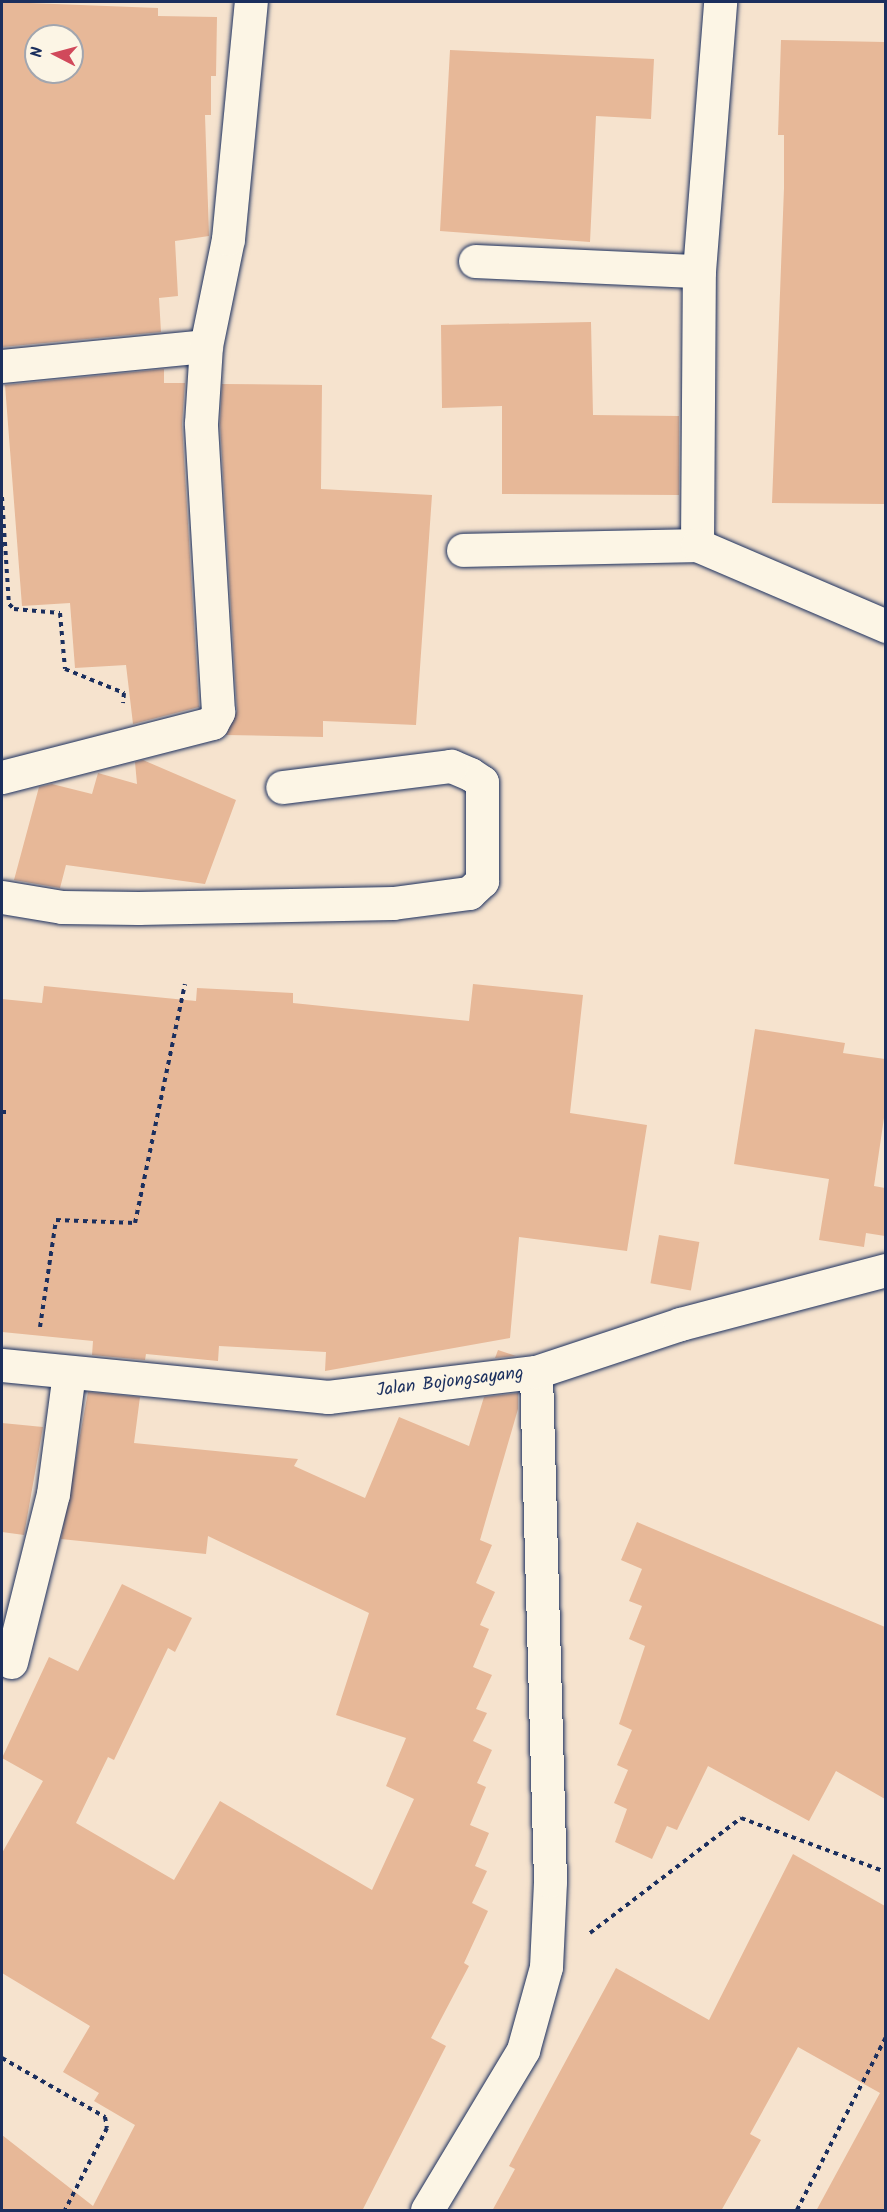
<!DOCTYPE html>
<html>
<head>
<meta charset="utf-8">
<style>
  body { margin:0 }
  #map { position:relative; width:887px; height:2212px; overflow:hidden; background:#f6e3ce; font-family:Kalam,sans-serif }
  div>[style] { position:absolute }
  .building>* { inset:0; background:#e7b898; transform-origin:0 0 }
  .path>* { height:4px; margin-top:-2px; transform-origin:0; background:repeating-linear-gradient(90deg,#1b2f5e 0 4.5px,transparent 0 9px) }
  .roads { filter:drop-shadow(0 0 2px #1b2f5e) drop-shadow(0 0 2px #1b2f5e) }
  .minor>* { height:33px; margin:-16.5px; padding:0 16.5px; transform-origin:16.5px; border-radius:16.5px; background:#fcf5e5 }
  .tertiary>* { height:33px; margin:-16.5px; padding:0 16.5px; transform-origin:16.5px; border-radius:16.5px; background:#fcf5e5 }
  span { translate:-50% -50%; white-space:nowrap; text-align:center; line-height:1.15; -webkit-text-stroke:5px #fcf5e5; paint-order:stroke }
  .street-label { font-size:18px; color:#1b2f5e }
  .frame { position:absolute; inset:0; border:3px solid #1b2f5e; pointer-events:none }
  .north { position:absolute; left:24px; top:24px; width:60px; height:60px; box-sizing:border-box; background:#fcf5e5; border:2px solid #a2a6af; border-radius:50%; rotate:276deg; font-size:16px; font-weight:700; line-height:24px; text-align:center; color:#1b2f5e }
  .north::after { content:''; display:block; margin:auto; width:21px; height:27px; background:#d1495b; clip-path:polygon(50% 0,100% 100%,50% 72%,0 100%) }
</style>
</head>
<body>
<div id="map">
  <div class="building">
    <i style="clip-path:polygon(evenodd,3px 2px,158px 8px,158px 16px,217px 17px,216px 76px,211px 76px,211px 115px,205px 115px,209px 236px,175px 241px,178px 296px,159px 298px,161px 332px,2px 347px,3px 2px,36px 36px,72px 36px,72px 72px,36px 72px,36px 36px)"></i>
    <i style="clip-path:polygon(781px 40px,885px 42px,885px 504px,772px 503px,784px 188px,784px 135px,778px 135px)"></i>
    <i style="clip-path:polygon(450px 50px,654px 59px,651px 119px,596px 116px,590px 242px,440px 231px)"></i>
    <i style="clip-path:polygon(591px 322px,593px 415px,679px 416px,679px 495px,502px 494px,502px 406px,442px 408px,441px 325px)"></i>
    <i style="clip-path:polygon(164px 369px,164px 383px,185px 383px,182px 424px,199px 707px,133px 724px,126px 665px,75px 668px,70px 603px,22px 606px,5px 385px)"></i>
    <i style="clip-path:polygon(222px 384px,322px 385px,321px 489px,432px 495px,416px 725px,323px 721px,323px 737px,226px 735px,237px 711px,220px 423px)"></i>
    <i style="clip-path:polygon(143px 760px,236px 800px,205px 884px,66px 865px,60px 888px,14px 880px,39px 787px,52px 784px,92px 794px,98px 773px,137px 784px,135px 762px)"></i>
    <i style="clip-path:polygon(473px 984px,583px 995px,570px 1113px,647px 1125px,627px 1251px,519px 1237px,510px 1338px,325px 1371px,326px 1352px,219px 1346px,218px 1361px,146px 1354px,145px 1360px,92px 1355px,93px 1341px,2px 1332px,2px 999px,42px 1003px,44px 986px,196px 1001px,197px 988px,293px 993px,293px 1003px,469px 1021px)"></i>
    <i style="clip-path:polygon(755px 1029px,845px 1043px,843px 1053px,885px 1059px,885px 1111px,874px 1186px,885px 1188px,885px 1236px,866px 1233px,864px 1247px,819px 1240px,829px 1179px,734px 1164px)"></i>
    <i style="left:659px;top:1235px;width:41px;height:49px;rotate:10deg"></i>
    <i style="clip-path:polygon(498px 1350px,516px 1356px,495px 1358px)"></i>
    <i style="clip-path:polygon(88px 1392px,140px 1397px,134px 1443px,298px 1459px,294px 1466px,365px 1498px,399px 1417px,469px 1446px,484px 1397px,518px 1393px,518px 1409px,480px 1540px,492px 1545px,476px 1583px,495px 1592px,480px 1625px,489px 1629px,473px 1667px,492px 1675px,476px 1709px,487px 1713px,473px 1741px,492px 1750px,477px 1783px,486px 1787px,470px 1825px,489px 1833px,475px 1866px,487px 1871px,472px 1903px,488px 1911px,464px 1963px,469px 1966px,431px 2038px,446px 2046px,362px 2211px,2px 2211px,2px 2135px,93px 2206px,135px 2125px,94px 2101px,99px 2093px,63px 2072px,90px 2026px,2px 1973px,2px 1853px,43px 1781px,2px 1758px,49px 1657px,78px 1671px,122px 1584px,192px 1618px,175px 1652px,168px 1648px,114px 1760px,108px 1757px,76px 1823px,174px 1880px,220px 1801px,372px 1890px,414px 1799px,386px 1786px,406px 1738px,336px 1715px,369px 1613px,208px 1536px,206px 1554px,61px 1539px)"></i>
    <i style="clip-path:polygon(2px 1423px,43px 1427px,24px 1535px,2px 1532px)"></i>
    <i style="clip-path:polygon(637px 1522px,885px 1627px,885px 1799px,836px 1771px,809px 1821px,708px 1766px,677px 1830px,667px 1826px,652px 1859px,615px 1842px,627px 1809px,614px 1803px,628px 1770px,617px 1765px,632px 1730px,619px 1724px,645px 1646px,629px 1639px,642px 1606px,629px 1601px,642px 1569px,621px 1560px)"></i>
    <i style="clip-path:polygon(793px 1854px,885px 1906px,885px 2211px,816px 2211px,880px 2093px,798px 2047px,750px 2134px,761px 2140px,721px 2211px,492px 2211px,515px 2169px,509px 2166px,616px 1968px,709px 2020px)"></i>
  </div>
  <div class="path">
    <i style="left:2px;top:497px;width:107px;rotate:86.3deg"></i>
    <i style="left:9px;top:604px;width:7px;rotate:45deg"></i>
    <i style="left:14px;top:609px;width:46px;rotate:5deg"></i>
    <i style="left:60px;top:613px;width:56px;rotate:84.9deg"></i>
    <i style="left:65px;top:669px;width:64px;rotate:22.1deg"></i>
    <i style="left:124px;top:693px;width:10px;rotate:96deg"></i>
    <i style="left:2px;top:1112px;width:4px"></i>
    <i style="left:40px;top:1327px;width:108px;rotate:-81.5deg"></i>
    <i style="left:56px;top:1220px;width:79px;rotate:2.2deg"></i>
    <i style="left:135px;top:1223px;width:244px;rotate:-78.2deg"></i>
    <i style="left:590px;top:1933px;width:190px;rotate:-37.3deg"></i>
    <i style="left:741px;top:1818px;width:155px;rotate:20.4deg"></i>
    <i style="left:2px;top:2058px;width:119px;rotate:29.8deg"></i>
    <i style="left:105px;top:2117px;width:11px;rotate:80deg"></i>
    <i style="left:107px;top:2128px;width:92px;rotate:117.1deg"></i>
    <i style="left:797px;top:2210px;width:195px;rotate:-62.8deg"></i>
  </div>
  <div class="roads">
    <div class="minor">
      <i style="left:475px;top:261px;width:224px;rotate:2.6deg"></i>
      <i style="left:2px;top:366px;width:205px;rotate:-5.6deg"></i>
      <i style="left:697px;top:545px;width:274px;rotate:-89.6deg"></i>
      <i style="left:699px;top:271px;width:270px;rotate:-85.5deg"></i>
      <i style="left:463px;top:550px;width:234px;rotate:-1.2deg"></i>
      <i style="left:697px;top:545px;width:206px;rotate:23.2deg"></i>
      <i style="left:2px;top:777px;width:217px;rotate:-14.4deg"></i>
      <i style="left:212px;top:723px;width:13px;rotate:-61deg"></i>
      <i style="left:218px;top:712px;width:289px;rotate:-93.4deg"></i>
      <i style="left:201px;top:423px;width:77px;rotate:-86.3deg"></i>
      <i style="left:206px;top:346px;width:109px;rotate:-78.4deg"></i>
      <i style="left:228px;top:239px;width:238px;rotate:-84.5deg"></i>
      <i style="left:2px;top:897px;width:61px;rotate:9.5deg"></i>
      <i style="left:62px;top:907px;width:76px;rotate:0.8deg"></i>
      <i style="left:138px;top:908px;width:255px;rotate:-1.1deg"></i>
      <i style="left:393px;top:903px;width:77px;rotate:-7.5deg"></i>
      <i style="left:469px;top:893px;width:18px;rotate:-43deg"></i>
      <i style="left:482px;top:881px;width:99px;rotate:-90deg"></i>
      <i style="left:482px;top:782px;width:14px;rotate:-146deg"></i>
      <i style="left:470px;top:774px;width:21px;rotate:-157deg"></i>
      <i style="left:451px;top:766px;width:170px;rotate:172.9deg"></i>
      <i style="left:11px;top:1662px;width:173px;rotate:-76deg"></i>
      <i style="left:53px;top:1494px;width:122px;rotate:-82.5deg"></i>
      <i style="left:427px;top:2210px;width:187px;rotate:-59deg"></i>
      <i style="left:523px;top:2050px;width:86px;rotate:-74.5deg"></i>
      <i style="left:546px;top:1967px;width:86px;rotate:-87.3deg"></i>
      <i style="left:550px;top:1881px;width:509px;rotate:-91.58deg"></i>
    </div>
    <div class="tertiary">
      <i style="left:2px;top:1365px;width:328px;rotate:5.6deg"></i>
      <i style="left:328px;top:1397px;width:209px;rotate:-6.9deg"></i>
      <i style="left:536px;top:1372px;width:152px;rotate:-18.4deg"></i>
      <i style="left:680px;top:1324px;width:213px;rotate:-14.7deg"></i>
    </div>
  </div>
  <div class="street-label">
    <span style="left:450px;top:1383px;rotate:-7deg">Jalan Bojongsayang</span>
  </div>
  <div class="frame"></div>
  <div class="north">N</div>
</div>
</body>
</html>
